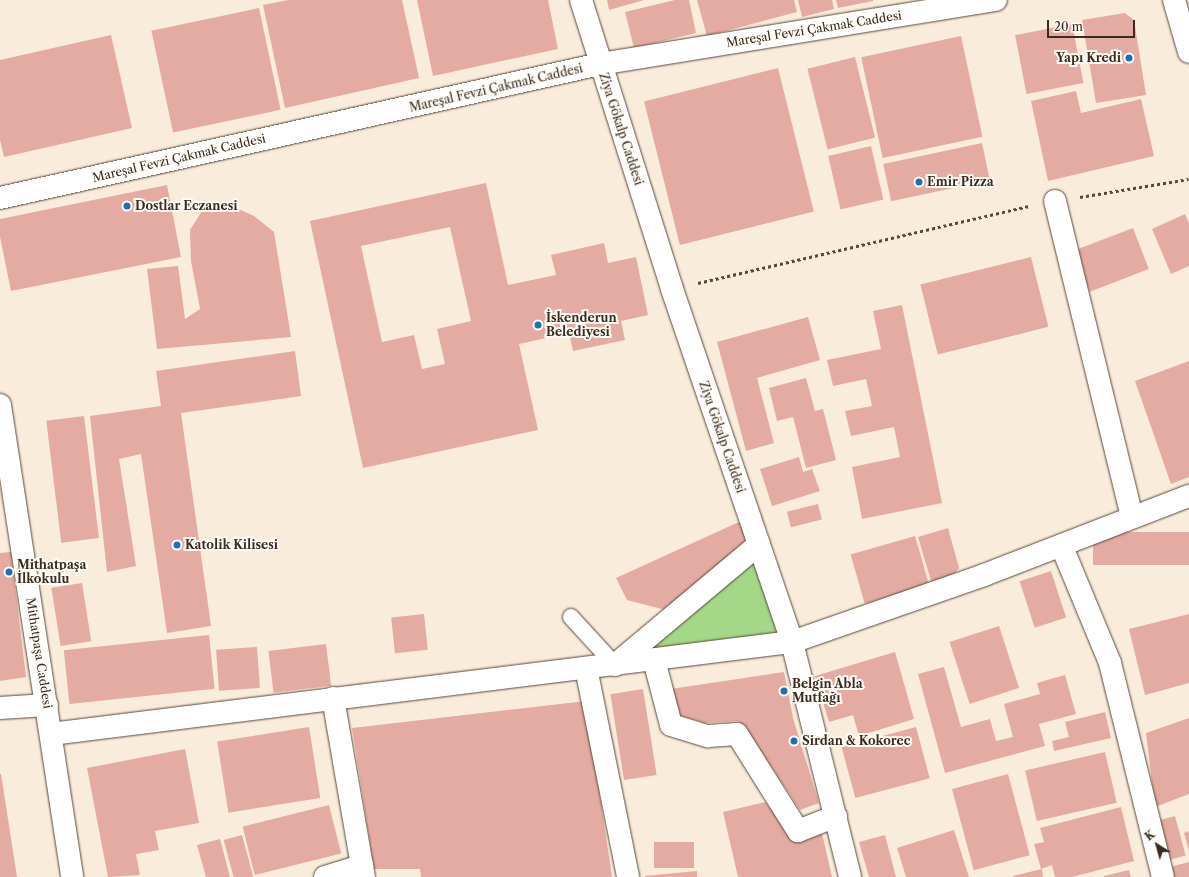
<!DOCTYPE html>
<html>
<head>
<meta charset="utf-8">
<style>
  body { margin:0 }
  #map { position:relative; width:1189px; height:877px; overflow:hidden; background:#f9ecdb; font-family:"Libre Caslon Text",serif }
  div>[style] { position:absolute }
  .green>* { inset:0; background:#a4d888 }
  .building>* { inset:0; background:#e4aba2; transform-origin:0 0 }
  .path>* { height:2.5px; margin-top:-1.25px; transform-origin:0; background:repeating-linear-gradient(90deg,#58473a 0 3px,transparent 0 6px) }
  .roads { filter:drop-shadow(0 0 1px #58473a) drop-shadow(0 0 1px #58473a) }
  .service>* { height:16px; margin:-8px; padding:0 8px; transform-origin:8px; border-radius:8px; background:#fff }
  .minor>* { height:22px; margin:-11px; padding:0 11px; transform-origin:11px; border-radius:11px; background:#fff }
  .tertiary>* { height:22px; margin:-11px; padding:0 11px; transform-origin:11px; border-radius:11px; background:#fff }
  .dots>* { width:11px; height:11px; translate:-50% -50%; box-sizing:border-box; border:2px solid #fdfcf7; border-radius:50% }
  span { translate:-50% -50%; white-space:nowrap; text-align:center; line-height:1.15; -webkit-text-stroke:4px #fdfcf7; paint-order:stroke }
  .street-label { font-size:12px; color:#3b2a1e }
  .poi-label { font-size:12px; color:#3b2a1e; font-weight:700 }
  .right { translate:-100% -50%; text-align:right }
  .left { translate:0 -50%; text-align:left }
  .north { position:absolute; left:1137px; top:825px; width:40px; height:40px; -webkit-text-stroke:3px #fdfcf7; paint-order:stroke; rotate:323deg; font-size:11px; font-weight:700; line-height:16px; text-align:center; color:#3b2a1e }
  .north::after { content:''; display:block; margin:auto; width:14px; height:18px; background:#3b2a1e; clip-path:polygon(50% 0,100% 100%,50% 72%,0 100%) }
  .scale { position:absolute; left:1047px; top:20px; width:88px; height:18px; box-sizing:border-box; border:2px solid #3b2a1e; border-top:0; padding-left:5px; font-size:12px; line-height:14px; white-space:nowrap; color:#3b2a1e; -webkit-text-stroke:3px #fdfcf7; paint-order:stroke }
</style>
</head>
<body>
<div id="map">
  <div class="green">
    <i style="clip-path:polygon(755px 557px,782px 637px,638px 654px)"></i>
  </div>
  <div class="building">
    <i style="clip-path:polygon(288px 0,402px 0,419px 78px,285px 108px,263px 5px)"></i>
    <i style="clip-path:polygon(417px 0,548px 0,558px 49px,433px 76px)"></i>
    <i style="clip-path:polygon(607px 0,644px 0,609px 10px)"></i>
    <i style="clip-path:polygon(675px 0,689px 0,696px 33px,634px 48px,625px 12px)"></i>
    <i style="clip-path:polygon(697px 0,794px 0,797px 12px,707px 36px)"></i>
    <i style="clip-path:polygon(798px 0,832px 0,834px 9px,802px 17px)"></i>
    <i style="clip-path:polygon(836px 0,873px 0,873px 1px,838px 8px)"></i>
    <i style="left:259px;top:8px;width:104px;height:110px;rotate:78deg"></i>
    <i style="clip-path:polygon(1125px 13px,1134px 20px,1146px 95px,1096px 103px,1082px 20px)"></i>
    <i style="left:1072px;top:24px;width:60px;height:58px;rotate:79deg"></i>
    <i style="clip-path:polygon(111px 35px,132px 128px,4px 157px,0 140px,0 60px)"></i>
    <i style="left:961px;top:36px;width:103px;height:102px;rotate:78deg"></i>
    <i style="left:855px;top:57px;width:83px;height:49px;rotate:76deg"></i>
    <i style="left:778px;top:68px;width:148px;height:138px;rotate:76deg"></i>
    <i style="clip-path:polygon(1076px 91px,1081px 113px,1141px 99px,1154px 156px,1048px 181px,1031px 101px)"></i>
    <i style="left:982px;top:143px;width:38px;height:101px;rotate:78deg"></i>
    <i style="left:871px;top:146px;width:55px;height:44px;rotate:77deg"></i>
    <i style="clip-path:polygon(evenodd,486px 183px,508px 285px,556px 275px,551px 255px,604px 243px,608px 263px,636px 257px,648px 315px,621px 321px,625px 340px,573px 351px,569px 333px,519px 344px,538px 430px,363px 468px,310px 221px,486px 183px,450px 227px,471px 321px,437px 329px,445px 364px,422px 369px,414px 335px,382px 342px,361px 246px,450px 227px)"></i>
    <i style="clip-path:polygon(167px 185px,181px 257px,11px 291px,0 237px,0 219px)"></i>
    <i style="clip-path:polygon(234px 207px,254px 216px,274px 232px,291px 337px,157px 349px,147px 269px,178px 266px,185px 319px,200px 309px,191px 261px,190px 230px,202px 211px)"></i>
    <i style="clip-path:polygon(1185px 214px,1189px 223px,1189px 266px,1171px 274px,1152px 229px)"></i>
    <i style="left:1133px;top:228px;width:44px;height:63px;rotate:69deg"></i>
    <i style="left:1031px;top:257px;width:72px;height:114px;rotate:76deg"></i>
    <i style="clip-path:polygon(902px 305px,942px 503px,862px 519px,852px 467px,900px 457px,894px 427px,851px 436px,845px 411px,872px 406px,866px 379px,833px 386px,827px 360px,881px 349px,873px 311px)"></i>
    <i style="clip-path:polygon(808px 317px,820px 360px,757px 378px,774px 443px,746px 451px,717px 342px)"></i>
    <i style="clip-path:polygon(295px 351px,301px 396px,181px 413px,211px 626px,167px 633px,141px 454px,119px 459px,136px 566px,107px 572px,90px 416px,161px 406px,156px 371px)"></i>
    <i style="clip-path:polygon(1189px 361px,1189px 477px,1171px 484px,1135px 381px)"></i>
    <i style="clip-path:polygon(806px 378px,815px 411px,823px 409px,836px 460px,806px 468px,793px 417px,777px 421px,769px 388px)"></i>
    <i style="left:84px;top:416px;width:123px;height:38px;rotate:83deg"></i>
    <i style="clip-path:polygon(799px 457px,803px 472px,812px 469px,820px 491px,772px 506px,760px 469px)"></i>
    <i style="left:818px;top:504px;width:16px;height:32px;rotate:76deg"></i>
    <i style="clip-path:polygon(741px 521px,746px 542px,666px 610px,627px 600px,616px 578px)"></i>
    <i style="clip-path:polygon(948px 528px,959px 568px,951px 578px,932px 584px,918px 537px)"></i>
    <i style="left:1189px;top:532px;width:33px;height:96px;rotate:90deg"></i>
    <i style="left:915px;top:536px;width:51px;height:67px;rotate:74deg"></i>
    <i style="clip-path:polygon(11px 552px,26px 677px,0 681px,0 553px)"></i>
    <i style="left:1051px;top:571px;width:49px;height:33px;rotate:72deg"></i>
    <i style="left:82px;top:583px;width:59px;height:31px;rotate:81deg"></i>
    <i style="left:424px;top:614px;width:36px;height:33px;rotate:84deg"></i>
    <i style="clip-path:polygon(1189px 614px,1189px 683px,1145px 695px,1129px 629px)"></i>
    <i style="left:999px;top:626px;width:65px;height:52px;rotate:72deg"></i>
    <i style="left:209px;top:635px;width:54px;height:146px;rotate:84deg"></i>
    <i style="left:326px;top:644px;width:42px;height:58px;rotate:83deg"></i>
    <i style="left:257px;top:647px;width:41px;height:41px;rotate:86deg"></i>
    <i style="clip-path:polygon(895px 652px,914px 719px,859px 736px,853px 715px,829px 722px,815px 676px)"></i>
    <i style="clip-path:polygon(944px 667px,961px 727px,990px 719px,996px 741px,1013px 737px,1004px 704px,1040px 694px,1037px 683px,1065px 675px,1076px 714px,1039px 724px,1045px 746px,945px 773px,918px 674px)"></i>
    <i style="clip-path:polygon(784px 672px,793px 718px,819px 803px,800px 810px,749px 733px,738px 721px,705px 723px,679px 715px,671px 689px)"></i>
    <i style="left:643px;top:689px;width:87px;height:33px;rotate:81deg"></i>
    <i style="clip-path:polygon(586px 701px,612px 877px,421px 877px,420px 869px,374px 869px,352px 728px)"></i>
    <i style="clip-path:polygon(1105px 712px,1111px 738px,1054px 751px,1052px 741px,1069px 737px,1065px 722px)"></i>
    <i style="clip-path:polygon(1189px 718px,1189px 794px,1155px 807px,1146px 733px)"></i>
    <i style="left:309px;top:727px;width:72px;height:93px;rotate:81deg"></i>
    <i style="left:916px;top:727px;width:53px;height:77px;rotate:75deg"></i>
    <i style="clip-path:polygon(185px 749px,199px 823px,155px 831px,159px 850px,136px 854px,140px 875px,108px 877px,87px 768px)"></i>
    <i style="left:1105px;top:752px;width:52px;height:82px;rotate:77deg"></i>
    <i style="clip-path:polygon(0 774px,1px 774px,17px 877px,0 877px)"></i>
    <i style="left:1008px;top:774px;width:84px;height:58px;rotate:75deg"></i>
    <i style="clip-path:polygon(765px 802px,792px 836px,821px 829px,832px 877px,738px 877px,723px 812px)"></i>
    <i style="left:329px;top:805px;width:50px;height:89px;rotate:76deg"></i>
    <i style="clip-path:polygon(1121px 807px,1134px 861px,1072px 877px,1055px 877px,1052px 865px,1041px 869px,1034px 844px,1044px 842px,1040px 828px)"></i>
    <i style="left:1175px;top:816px;width:41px;height:20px;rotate:75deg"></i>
    <i style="clip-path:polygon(954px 830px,969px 877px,906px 877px,897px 848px)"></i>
    <i style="clip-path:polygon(1189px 831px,1189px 851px,1184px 833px)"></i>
    <i style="left:242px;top:835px;width:43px;height:19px;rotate:75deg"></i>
    <i style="clip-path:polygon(885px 835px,896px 877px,869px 877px,859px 842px)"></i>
    <i style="clip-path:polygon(220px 839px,230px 877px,206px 877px,197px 845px)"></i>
    <i style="left:654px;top:842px;width:40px;height:26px"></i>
    <i style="clip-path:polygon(1189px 862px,1189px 877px,1172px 877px,1170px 867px)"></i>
    <i style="clip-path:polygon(1042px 869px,1043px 877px,1013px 877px,1013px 876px)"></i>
    <i style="clip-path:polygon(1129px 870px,1131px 877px,1104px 877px,1104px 876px)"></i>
    <i style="clip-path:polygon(697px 871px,697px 877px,645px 877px,645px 876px)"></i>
  </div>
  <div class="path">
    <i style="left:1080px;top:197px;width:110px;rotate:-9.4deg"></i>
    <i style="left:698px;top:283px;width:341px;rotate:-13.1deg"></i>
  </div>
  <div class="roads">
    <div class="service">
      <i style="left:571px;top:617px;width:65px;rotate:47.5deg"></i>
    </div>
    <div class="minor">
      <i style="left:581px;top:0;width:303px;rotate:72.5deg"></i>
      <i style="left:672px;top:289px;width:373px;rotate:71.2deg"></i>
      <i style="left:792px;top:642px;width:242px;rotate:76.1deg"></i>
      <i style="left:0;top:198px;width:615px;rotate:-12.59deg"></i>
      <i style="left:600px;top:64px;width:401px;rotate:-9.2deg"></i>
      <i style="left:1055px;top:201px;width:324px;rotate:76.3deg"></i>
      <i style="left:1062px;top:547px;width:126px;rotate:67.5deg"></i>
      <i style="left:1110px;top:663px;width:220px;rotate:76.1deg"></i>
      <i style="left:654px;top:660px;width:67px;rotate:75.3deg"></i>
      <i style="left:671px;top:725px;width:39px;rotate:17deg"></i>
      <i style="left:708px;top:736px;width:29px;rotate:-4deg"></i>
      <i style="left:737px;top:734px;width:115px;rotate:57.8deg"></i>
      <i style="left:798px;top:831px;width:41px;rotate:-21.5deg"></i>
      <i style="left:615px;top:665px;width:188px;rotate:-40deg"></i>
      <i style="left:586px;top:668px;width:213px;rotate:78.6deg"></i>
      <i style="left:333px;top:698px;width:182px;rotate:80.2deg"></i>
      <i style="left:0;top:708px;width:47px;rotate:-3.7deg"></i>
      <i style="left:51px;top:734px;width:747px;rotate:-7.08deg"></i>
      <i style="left:792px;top:642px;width:203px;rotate:-19.2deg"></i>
      <i style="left:984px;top:575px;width:220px;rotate:-21.1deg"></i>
      <i style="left:325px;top:877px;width:39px;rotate:-17deg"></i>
    </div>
    <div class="tertiary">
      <i style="left:1174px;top:0;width:54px;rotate:73.9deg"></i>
      <i style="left:0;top:405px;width:477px;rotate:81.3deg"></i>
    </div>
  </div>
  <div class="dots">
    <i style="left:1129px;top:58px;background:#1f6fb2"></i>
    <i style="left:919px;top:182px;background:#1f6fb2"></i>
    <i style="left:127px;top:206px;background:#1f6fb2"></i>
    <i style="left:538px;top:325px;background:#1f6fb2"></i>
    <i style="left:177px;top:545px;background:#1f6fb2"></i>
    <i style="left:9px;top:572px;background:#1f6fb2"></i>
    <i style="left:784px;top:691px;background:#1f6fb2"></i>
    <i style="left:794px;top:741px;background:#1f6fb2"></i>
  </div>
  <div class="street-label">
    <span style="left:814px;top:29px;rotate:-9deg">Mareşal Fevzi Çakmak Caddesi</span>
    <span style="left:496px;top:88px;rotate:-13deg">Mareşal Fevzi Çakmak Caddesi</span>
    <span style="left:621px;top:129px;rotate:72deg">Ziya Gökalp Caddesi</span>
    <span style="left:179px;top:158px;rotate:-13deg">Mareşal Fevzi Çakmak Caddesi</span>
    <span style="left:722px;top:437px;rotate:71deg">Ziya Gökalp Caddesi</span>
    <span style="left:39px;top:653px;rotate:81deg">Mithatpaşa Caddesi</span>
  </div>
  <div class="poi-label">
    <span class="right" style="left:1121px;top:58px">Yapı Kredi</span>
    <span class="left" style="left:927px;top:182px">Emir Pizza</span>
    <span class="left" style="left:135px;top:206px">Dostlar Eczanesi</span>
    <span class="left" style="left:546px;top:325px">İskenderun<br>Belediyesi</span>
    <span class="left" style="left:185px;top:545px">Katolik Kilisesi</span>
    <span class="left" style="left:17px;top:572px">Mithatpaşa<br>İlkokulu</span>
    <span class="left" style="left:792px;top:691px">Belgin Abla<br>Mutfağı</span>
    <span class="left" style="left:802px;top:741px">Sirdan &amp; Kokorec</span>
  </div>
  <div class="north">K</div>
  <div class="scale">20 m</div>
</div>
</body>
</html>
